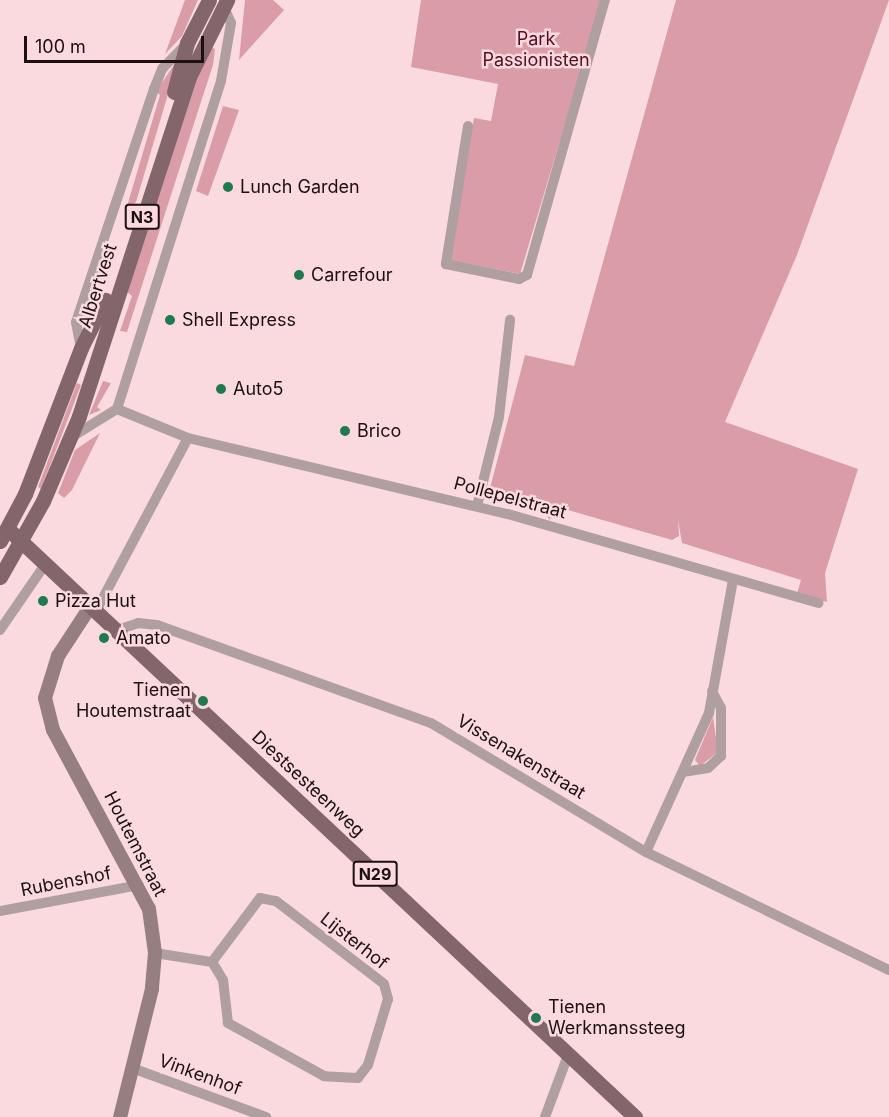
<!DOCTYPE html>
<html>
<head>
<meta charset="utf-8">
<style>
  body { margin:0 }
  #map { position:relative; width:889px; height:1117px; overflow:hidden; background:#fadade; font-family:Inter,sans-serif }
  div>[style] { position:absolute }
  .green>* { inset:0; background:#da9da7 }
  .street>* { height:10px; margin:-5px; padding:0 5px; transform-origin:5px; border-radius:5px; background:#b09fa1 }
  .secondary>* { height:14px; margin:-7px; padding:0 7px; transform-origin:7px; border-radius:7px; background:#967e81 }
  .primary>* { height:15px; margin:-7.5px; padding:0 7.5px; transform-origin:7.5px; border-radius:7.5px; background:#83666b }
  .dots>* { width:16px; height:16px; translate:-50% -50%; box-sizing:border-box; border:3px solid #fadade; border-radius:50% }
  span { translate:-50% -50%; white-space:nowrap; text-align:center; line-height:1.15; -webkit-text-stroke:5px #fadade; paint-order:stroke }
  .shield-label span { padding:2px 4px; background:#fadade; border:2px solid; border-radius:4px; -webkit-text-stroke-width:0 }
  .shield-label { font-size:16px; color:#1d1013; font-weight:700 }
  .park-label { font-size:18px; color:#580c25 }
  .poi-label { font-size:18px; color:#1d1013 }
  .left { translate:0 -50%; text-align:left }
  .right { translate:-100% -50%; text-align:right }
  .street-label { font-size:18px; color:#1d1013 }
  .scale { position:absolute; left:24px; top:36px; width:180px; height:27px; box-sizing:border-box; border:3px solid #1d1013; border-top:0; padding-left:8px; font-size:18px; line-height:21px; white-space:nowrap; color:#1d1013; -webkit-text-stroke:4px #fadade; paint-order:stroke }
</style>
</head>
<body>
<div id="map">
  <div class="green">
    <i style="clip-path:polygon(185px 0,198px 0,182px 36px,165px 54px)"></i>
    <i style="clip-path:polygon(245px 0,273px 0,284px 10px,239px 60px)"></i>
    <i style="clip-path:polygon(421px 0,602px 0,520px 274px,450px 260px,447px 249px,474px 118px,491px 121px,498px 84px,411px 67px)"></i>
    <i style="clip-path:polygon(676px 0,889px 0,797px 255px,725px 422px,858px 469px,825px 573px,827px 602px,797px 594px,801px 580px,682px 543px,678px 520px,679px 536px,672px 540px,554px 506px,550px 520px,539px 507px,489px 492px,525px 355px,574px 366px)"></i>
    <i style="clip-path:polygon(208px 46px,215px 49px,213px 65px,199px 108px,127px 332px,120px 331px,132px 296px,126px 291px)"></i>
    <i style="clip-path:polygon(179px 57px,136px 202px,125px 213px,160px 95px,156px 92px)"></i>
    <i style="clip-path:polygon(223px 106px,239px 110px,208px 196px,196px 191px)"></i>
    <i style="clip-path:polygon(103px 381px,111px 383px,97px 407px,101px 410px,89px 415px)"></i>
    <i style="clip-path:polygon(77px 383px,81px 385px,41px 489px,38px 487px)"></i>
    <i style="clip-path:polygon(100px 433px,72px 490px,64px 498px,58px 493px,75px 450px)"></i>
    <i style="clip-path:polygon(713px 717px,718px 752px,700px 766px,695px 760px)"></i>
  </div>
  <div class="street">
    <i style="left:468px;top:126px;width:140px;rotate:99.1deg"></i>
    <i style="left:446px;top:264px;width:75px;rotate:11.6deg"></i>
    <i style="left:519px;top:279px;width:9px;rotate:-27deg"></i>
    <i style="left:527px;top:275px;width:286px;rotate:-74.2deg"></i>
    <i style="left:81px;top:348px;width:26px;rotate:-101deg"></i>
    <i style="left:76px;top:322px;width:246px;rotate:-71.5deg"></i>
    <i style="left:154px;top:89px;width:22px;rotate:-68deg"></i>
    <i style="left:162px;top:69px;width:36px;rotate:-46deg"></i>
    <i style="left:117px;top:409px;width:77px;rotate:22.2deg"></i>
    <i style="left:188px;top:438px;width:329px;rotate:13.4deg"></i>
    <i style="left:508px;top:514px;width:323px;rotate:16deg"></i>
    <i style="left:70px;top:438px;width:55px;rotate:-31.7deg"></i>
    <i style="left:117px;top:409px;width:344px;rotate:-72.4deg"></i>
    <i style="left:221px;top:81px;width:59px;rotate:-80.2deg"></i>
    <i style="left:231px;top:23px;width:20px;rotate:-114deg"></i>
    <i style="left:477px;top:506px;width:92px;rotate:-76.1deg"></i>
    <i style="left:499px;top:417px;width:98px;rotate:-83.5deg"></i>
    <i style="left:96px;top:611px;width:196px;rotate:-62deg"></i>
    <i style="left:0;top:630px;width:78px;rotate:-55.5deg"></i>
    <i style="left:117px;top:630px;width:22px;rotate:-18deg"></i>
    <i style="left:138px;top:623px;width:19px;rotate:6deg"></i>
    <i style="left:157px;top:625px;width:291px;rotate:19.7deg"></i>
    <i style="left:431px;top:723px;width:251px;rotate:31deg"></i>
    <i style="left:646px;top:852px;width:270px;rotate:25.9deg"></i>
    <i style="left:683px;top:772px;width:25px;rotate:-9deg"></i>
    <i style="left:708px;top:768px;width:18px;rotate:-43deg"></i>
    <i style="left:721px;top:756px;width:48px;rotate:-90deg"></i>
    <i style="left:721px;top:708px;width:19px;rotate:-118deg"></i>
    <i style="left:646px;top:852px;width:153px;rotate:-65.6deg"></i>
    <i style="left:709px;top:713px;width:135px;rotate:-79.8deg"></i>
    <i style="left:260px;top:898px;width:16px;rotate:11deg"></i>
    <i style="left:276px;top:901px;width:136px;rotate:37.5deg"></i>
    <i style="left:384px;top:984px;width:16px;rotate:75deg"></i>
    <i style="left:388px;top:999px;width:69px;rotate:106.9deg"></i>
    <i style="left:368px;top:1065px;width:16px;rotate:128deg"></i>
    <i style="left:358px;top:1078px;width:34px;rotate:-177deg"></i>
    <i style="left:324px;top:1076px;width:110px;rotate:-151.1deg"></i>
    <i style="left:228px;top:1023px;width:43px;rotate:-96.6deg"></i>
    <i style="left:223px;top:980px;width:21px;rotate:-121deg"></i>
    <i style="left:212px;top:962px;width:80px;rotate:-53.1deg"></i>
    <i style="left:0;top:911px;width:141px;rotate:-10.6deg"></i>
    <i style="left:155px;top:953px;width:58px;rotate:9deg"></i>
    <i style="left:132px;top:1068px;width:143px;rotate:20.1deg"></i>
    <i style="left:545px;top:1117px;width:66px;rotate:-69.6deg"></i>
  </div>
  <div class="secondary">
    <i style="left:90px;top:607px;width:59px;rotate:123.1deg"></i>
    <i style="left:58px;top:656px;width:44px;rotate:107.2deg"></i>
    <i style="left:45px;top:698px;width:33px;rotate:76deg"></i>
    <i style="left:53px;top:730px;width:203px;rotate:61.8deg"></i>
    <i style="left:149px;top:909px;width:44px;rotate:82.2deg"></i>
    <i style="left:155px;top:953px;width:36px;rotate:95deg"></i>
    <i style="left:152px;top:989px;width:132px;rotate:104deg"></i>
  </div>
  <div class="primary">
    <i style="left:174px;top:92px;width:51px;rotate:-75.1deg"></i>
    <i style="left:187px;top:43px;width:48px;rotate:-62.9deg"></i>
    <i style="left:8px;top:529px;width:860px;rotate:43.16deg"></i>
    <i style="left:0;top:541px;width:53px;rotate:-62deg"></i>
    <i style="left:25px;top:494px;width:156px;rotate:-69deg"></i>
    <i style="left:81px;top:348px;width:54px;rotate:-63.4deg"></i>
    <i style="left:0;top:577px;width:87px;rotate:-60.5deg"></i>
    <i style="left:43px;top:501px;width:92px;rotate:-67deg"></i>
    <i style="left:79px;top:416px;width:356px;rotate:-72deg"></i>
    <i style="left:189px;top:77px;width:86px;rotate:-63.7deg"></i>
  </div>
  <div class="dots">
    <i style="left:228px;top:187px;background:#1f7a4f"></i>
    <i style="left:299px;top:275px;background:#1f7a4f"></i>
    <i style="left:170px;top:320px;background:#1f7a4f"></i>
    <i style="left:221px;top:389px;background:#1f7a4f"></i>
    <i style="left:345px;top:431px;background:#1f7a4f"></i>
    <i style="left:43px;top:601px;background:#1f7a4f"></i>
    <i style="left:104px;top:638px;background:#1f7a4f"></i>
    <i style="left:203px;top:701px;background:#1f7a4f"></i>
    <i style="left:536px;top:1018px;background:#1f7a4f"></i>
  </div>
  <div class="shield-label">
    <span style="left:142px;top:217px">N3</span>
    <span style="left:375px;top:874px">N29</span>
  </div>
  <div class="park-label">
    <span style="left:536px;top:50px">Park<br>Passionisten</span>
  </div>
  <div class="poi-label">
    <span class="left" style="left:240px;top:187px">Lunch Garden</span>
    <span class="left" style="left:311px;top:275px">Carrefour</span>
    <span class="left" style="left:182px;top:320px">Shell Express</span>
    <span class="left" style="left:233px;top:389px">Auto5</span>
    <span class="left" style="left:357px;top:431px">Brico</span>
    <span class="left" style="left:55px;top:601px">Pizza Hut</span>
    <span class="left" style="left:116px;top:638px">Amato</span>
    <span class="right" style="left:191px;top:701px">Tienen<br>Houtemstraat</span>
    <span class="left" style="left:548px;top:1018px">Tienen<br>Werkmanssteeg</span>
  </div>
  <div class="street-label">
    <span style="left:98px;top:286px;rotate:-72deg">Albertvest</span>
    <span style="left:510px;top:498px;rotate:15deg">Pollepelstraat</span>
    <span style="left:521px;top:757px;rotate:31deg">Vissenakenstraat</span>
    <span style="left:308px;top:784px;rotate:43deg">Diestsesteenweg</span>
    <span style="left:135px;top:844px;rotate:63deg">Houtemstraat</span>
    <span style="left:66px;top:882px;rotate:-11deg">Rubenshof</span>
    <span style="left:354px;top:941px;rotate:38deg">Lijsterhof</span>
    <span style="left:200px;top:1075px;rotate:20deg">Vinkenhof</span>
  </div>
  <div class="scale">100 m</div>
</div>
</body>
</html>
